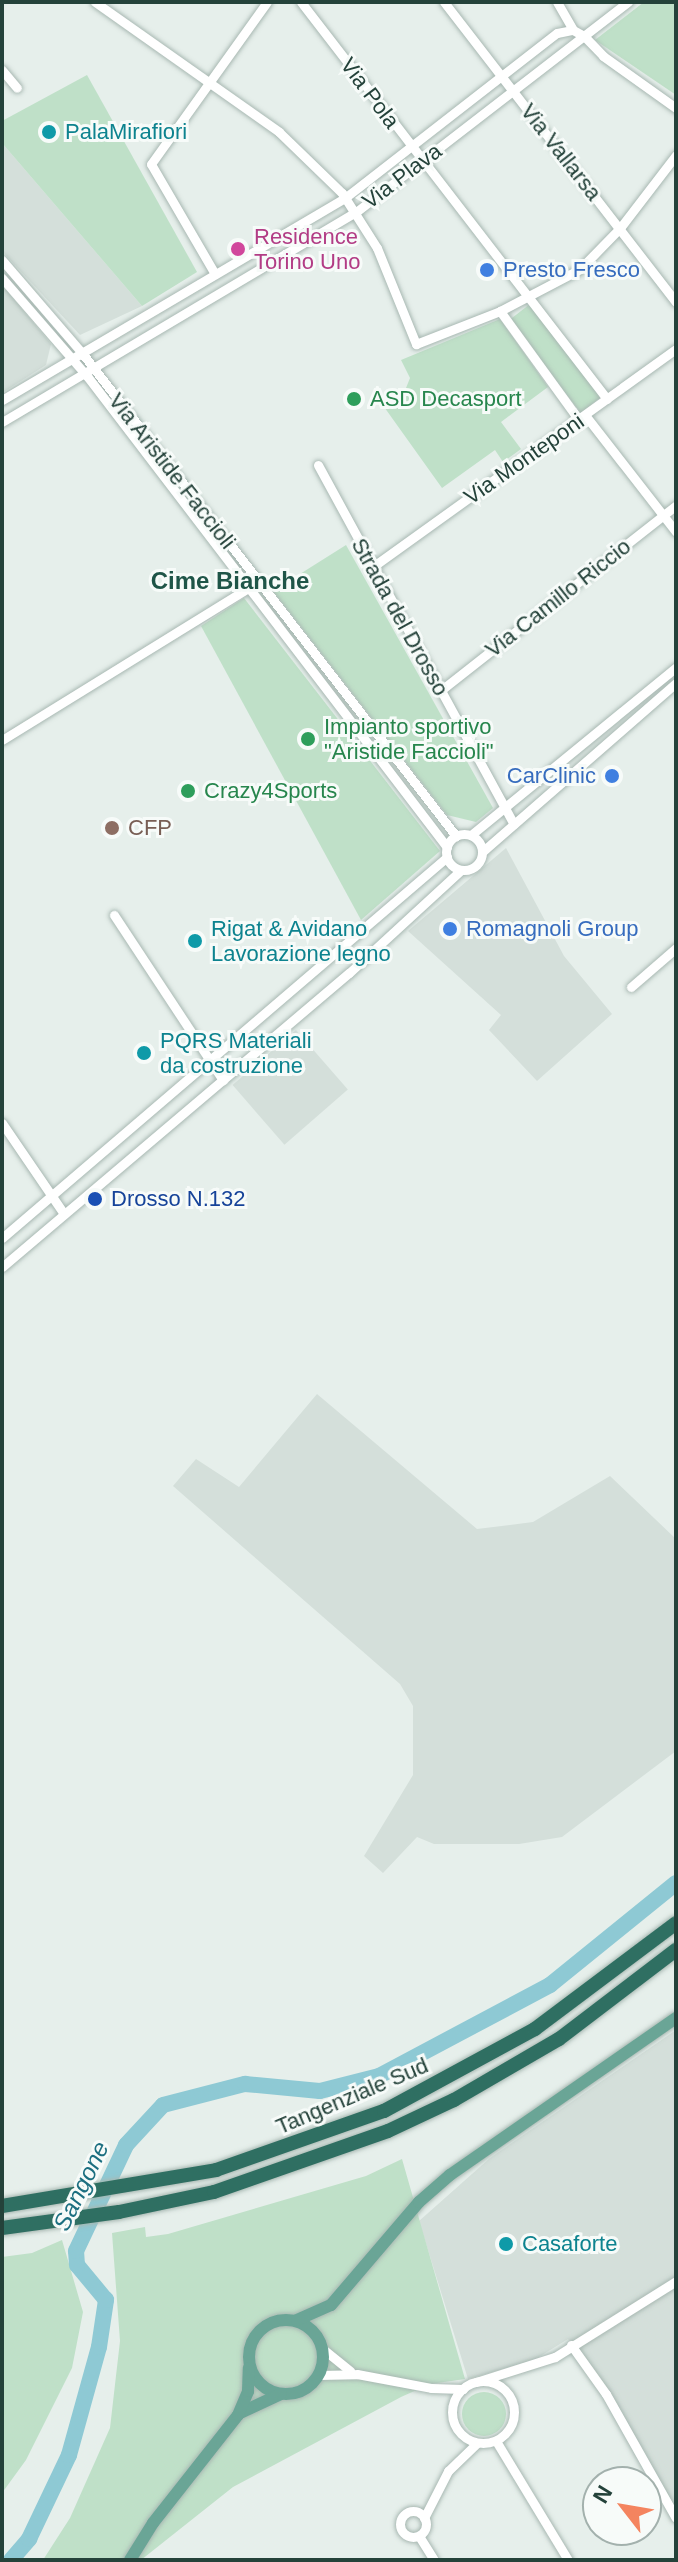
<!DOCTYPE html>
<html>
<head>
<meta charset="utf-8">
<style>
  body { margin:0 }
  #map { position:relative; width:678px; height:2562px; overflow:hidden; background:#e6efeb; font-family:Helvetica,sans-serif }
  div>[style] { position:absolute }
  .built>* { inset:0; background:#d4dfda; transform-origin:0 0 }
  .green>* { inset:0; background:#bfe0c8; transform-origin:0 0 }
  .round { border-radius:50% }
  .river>* { height:16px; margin:-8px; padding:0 8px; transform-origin:8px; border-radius:8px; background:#8ec9d4 }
  .roads { filter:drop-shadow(0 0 2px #a8b8b2) drop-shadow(0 0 2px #a8b8b2) }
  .minor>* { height:9px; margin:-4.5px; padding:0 4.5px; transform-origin:4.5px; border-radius:4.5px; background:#fff }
  .minor>.ring { margin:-4.5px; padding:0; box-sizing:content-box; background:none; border:9px solid #fff; border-radius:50% }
  .major>* { height:12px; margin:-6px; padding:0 6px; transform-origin:6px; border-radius:6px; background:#6aa596 }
  .major>.ring { margin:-6px; padding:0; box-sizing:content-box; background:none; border:12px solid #6aa596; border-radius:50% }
  .highway>* { height:14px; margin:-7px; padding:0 7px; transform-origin:7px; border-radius:7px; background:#2f6f62 }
  .dots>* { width:22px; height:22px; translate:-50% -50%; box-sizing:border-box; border:4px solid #f7fbf9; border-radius:50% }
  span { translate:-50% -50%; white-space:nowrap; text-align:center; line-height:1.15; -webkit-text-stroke:6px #f7fbf9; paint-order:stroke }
  .street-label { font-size:22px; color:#24423a }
  .culture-label { font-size:22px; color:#0d838f }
  .left { translate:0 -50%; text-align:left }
  .hotel-label { font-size:22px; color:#b23c85 }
  .shop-label { font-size:22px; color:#366cbe }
  .right { translate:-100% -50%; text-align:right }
  .leisure-label { font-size:22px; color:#27864d }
  .education-label { font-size:22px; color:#785e54 }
  .transit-label { font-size:22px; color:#164399 }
  .neighbourhood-label { font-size:24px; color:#1f5548; font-weight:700 }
  .water-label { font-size:24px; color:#1c6f80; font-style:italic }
  .frame { position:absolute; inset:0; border:4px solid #24423a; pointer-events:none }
  .north { position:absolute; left:582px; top:2466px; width:80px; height:80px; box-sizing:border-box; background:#f7fbf9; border:2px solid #a3b1ad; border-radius:50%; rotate:301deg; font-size:22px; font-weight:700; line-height:32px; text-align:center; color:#24423a }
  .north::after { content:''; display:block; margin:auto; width:28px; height:36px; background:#f4845f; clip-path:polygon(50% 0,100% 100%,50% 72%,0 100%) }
</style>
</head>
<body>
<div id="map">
  <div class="built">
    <i style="clip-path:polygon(2px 143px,142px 306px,80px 335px,2px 251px)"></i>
    <i style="clip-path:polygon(2px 285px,51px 344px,46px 365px,2px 393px)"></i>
    <i style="clip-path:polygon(506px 848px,564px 956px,612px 1014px,537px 1081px,489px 1030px,501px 1015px,408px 931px)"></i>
    <i style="left:296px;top:1030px;width:79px;height:84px;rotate:49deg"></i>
    <i style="clip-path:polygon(317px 1394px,477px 1529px,533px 1522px,610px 1476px,676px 1539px,676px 1751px,562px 1837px,519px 1844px,434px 1844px,417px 1837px,383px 1873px,364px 1856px,413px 1775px,413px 1706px,400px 1684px,173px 1486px,196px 1459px,239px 1487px)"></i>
    <i style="clip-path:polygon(676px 2030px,676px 2513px,608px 2392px,568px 2339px,534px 2360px,468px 2379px,419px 2221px,490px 2158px)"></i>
  </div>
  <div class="green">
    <i style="clip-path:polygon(644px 2px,676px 2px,676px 95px,595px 40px)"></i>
    <i style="clip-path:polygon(87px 75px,197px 272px,142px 306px,2px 143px,2px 121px)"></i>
    <i style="left:530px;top:304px;width:117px;height:27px;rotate:52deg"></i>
    <i style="clip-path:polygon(500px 319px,548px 387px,501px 422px,521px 449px,503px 462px,495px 450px,442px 488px,382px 404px,406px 388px,410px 378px,401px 360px)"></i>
    <i style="clip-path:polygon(346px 545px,493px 808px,476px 822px,447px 815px,273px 591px)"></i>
    <i style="clip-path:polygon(244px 598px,440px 851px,361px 920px,201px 626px)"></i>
    <i style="clip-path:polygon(402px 2159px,465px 2379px,430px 2384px,401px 2397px,233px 2487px,141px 2560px,43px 2560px,70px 2518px,110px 2428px,120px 2341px,112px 2233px,145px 2227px,146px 2237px,168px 2234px,366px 2176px)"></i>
    <i style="clip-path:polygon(62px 2240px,83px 2312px,72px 2368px,26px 2460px,2px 2493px,2px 2257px,32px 2253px)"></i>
    <i class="round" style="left:462px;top:2392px;width:44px;height:44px"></i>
  </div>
  <div class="river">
    <i style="left:11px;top:2560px;width:28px;rotate:-49deg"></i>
    <i style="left:29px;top:2539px;width:93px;rotate:-64.5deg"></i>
    <i style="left:69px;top:2455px;width:112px;rotate:-74.5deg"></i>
    <i style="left:99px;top:2347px;width:48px;rotate:-81.5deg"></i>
    <i style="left:106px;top:2300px;width:45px;rotate:-129.6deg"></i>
    <i style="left:77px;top:2265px;width:14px;rotate:-94deg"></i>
    <i style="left:76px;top:2251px;width:117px;rotate:-64.7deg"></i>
    <i style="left:126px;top:2145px;width:54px;rotate:-47.2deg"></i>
    <i style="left:163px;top:2105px;width:85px;rotate:-14.4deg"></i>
    <i style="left:245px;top:2084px;width:75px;rotate:5.3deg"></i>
    <i style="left:320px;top:2091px;width:61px;rotate:-14.3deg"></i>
    <i style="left:379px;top:2076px;width:194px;rotate:-28deg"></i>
    <i style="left:550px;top:1985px;width:162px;rotate:-39deg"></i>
  </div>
  <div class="roads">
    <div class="minor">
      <i style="left:95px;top:2px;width:225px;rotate:35.2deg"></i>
      <i style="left:279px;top:132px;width:88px;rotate:44.1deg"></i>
      <i style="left:342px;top:193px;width:65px;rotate:57.5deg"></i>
      <i style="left:377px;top:248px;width:104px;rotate:67.9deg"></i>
      <i style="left:416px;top:344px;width:90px;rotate:-21.4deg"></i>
      <i style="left:500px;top:311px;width:90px;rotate:-27.7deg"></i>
      <i style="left:580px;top:269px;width:57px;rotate:-45.7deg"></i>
      <i style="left:620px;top:228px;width:92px;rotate:-52.5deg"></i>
      <i style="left:301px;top:2px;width:501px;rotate:52.38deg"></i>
      <i style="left:444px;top:2px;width:379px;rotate:52.3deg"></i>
      <i style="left:557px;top:2px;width:32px;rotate:60deg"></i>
      <i style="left:2px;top:70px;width:23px;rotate:50deg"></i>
      <i style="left:2px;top:260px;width:123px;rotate:49.3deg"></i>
      <i style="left:82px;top:353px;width:611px;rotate:52.25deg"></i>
      <i style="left:215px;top:274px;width:127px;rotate:-120.2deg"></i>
      <i style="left:151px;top:164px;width:199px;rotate:-54.4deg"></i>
      <i style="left:2px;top:278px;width:130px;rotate:49.1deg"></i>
      <i style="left:87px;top:376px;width:593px;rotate:52.61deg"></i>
      <i style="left:500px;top:311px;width:135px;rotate:54.1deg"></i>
      <i style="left:2px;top:400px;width:399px;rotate:-30.5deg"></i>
      <i style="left:346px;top:197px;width:267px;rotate:-37.9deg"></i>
      <i style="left:557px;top:33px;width:16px;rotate:-11deg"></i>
      <i style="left:573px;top:30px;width:13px;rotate:29deg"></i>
      <i style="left:584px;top:36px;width:28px;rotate:46deg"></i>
      <i style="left:603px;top:56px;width:90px;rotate:35.5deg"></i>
      <i style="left:585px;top:415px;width:148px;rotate:52.1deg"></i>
      <i style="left:2px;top:422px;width:412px;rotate:-30.7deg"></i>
      <i style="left:356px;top:212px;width:344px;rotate:-37.7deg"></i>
      <i style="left:318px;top:465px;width:409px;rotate:61.4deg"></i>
      <i style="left:371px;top:568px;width:375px;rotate:-35.7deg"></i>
      <i style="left:440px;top:691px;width:300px;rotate:-38.2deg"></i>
      <i style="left:2px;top:740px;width:293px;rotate:-31.7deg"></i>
      <i class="ring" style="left:446px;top:834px;width:27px;height:27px"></i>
      <i style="left:471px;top:835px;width:265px;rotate:-39.3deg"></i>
      <i style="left:482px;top:852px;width:257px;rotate:-41.1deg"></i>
      <i style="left:114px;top:915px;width:198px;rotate:56.6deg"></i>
      <i style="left:631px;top:987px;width:60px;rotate:-40.9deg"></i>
      <i style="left:2px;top:1123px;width:110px;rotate:55.7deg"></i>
      <i style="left:2px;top:1238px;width:586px;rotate:-40.57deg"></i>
      <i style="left:2px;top:1267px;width:455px;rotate:-40.3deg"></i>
      <i style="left:349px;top:973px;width:152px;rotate:-42.6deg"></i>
      <i style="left:571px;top:2345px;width:60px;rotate:54.5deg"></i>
      <i style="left:606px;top:2394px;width:142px;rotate:60.6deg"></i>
      <i style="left:323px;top:2349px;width:35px;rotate:39deg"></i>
      <i style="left:318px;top:2375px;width:39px;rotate:-1deg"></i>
      <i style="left:357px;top:2374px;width:75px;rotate:10.7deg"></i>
      <i style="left:431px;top:2388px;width:32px;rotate:2deg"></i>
      <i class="ring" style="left:452px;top:2381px;width:53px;height:53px"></i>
      <i style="left:476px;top:2382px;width:83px;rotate:-17.6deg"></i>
      <i style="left:555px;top:2357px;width:143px;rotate:-32.1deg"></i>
      <i style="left:496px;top:2441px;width:139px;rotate:58.8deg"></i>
      <i class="ring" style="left:400px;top:2511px;width:17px;height:17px"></i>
      <i style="left:424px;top:2518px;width:53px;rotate:-62.9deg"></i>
      <i style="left:448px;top:2471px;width:40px;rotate:-44deg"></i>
      <i style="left:419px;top:2536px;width:28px;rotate:58deg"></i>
    </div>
    <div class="major">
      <i class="ring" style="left:249px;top:2320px;width:62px;height:62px"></i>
      <i style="left:297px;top:2320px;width:37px;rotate:-24deg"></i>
      <i style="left:331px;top:2305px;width:135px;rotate:-49.5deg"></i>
      <i style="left:419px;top:2202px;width:41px;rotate:-41.1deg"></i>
      <i style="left:450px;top:2175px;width:275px;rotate:-34.8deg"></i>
      <i style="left:240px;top:2413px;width:45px;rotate:-24.9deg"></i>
      <i style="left:130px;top:2560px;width:44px;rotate:-58.1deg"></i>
      <i style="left:153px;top:2523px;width:137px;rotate:-51.8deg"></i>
      <i style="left:238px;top:2415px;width:26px;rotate:-67deg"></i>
      <i style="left:248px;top:2391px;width:23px;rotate:-88deg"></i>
    </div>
    <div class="highway">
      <i style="left:2px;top:2206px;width:217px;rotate:-9.5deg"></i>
      <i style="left:216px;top:2170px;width:178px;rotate:-19.4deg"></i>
      <i style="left:384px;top:2111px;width:172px;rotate:-28.5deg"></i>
      <i style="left:535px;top:2029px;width:176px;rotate:-36.9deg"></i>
      <i style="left:2px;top:2228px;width:118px;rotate:-7.8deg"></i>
      <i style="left:119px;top:2212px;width:97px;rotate:-11.9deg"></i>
      <i style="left:214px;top:2192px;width:184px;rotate:-19.3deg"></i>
      <i style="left:388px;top:2131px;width:73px;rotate:-25.2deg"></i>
      <i style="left:454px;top:2100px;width:121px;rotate:-30.2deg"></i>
      <i style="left:559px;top:2039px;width:147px;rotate:-37.3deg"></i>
    </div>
  </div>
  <div class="dots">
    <i style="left:49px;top:132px;background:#0f9aa8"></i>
    <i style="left:238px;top:249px;background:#d1479c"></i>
    <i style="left:487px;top:270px;background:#3f7fe0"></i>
    <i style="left:354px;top:399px;background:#2e9e5b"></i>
    <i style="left:308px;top:739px;background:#2e9e5b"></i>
    <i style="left:612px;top:776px;background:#3f7fe0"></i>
    <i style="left:188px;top:791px;background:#2e9e5b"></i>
    <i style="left:112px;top:828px;background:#8d6e63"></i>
    <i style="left:450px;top:929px;background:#3f7fe0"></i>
    <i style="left:195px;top:941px;background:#0f9aa8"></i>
    <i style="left:144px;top:1053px;background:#0f9aa8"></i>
    <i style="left:95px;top:1199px;background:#1a4fb4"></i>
    <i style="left:506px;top:2244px;background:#0f9aa8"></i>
  </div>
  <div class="street-label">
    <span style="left:370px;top:93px;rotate:53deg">Via Pola</span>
    <span style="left:561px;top:152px;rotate:52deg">Via Vallarsa</span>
    <span style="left:402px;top:176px;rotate:-37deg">Via Plava</span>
    <span style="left:524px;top:459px;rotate:-35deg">Via Monteponi</span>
    <span style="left:172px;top:471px;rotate:52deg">Via Aristide Faccioli</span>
    <span style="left:558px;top:598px;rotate:-38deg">Via Camillo Riccio</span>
    <span style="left:400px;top:617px;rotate:61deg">Strada del Drosso</span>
    <span style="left:352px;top:2096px;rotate:-23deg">Tangenziale Sud</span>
  </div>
  <div class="culture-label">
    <span class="left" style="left:65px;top:132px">PalaMirafiori</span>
    <span class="left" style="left:211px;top:941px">Rigat &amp; Avidano<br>Lavorazione legno</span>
    <span class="left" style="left:160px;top:1053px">PQRS Materiali<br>da costruzione</span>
    <span class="left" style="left:522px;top:2244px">Casaforte</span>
  </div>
  <div class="hotel-label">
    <span class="left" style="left:254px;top:249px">Residence<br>Torino Uno</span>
  </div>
  <div class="shop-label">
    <span class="left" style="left:503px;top:270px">Presto Fresco</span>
    <span class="right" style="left:596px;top:776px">CarClinic</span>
    <span class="left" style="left:466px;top:929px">Romagnoli Group</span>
  </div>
  <div class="leisure-label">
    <span class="left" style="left:370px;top:399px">ASD Decasport</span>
    <span class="left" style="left:324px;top:739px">Impianto sportivo<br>"Aristide Faccioli"</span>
    <span class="left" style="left:204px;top:791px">Crazy4Sports</span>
  </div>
  <div class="education-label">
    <span class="left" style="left:128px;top:828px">CFP</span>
  </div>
  <div class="transit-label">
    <span class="left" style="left:111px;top:1199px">Drosso N.132</span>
  </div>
  <div class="neighbourhood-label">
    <span style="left:230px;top:581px">Cime Bianche</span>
  </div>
  <div class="water-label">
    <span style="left:81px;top:2186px;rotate:-64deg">Sangone</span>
  </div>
  <div class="frame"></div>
  <div class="north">N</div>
</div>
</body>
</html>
